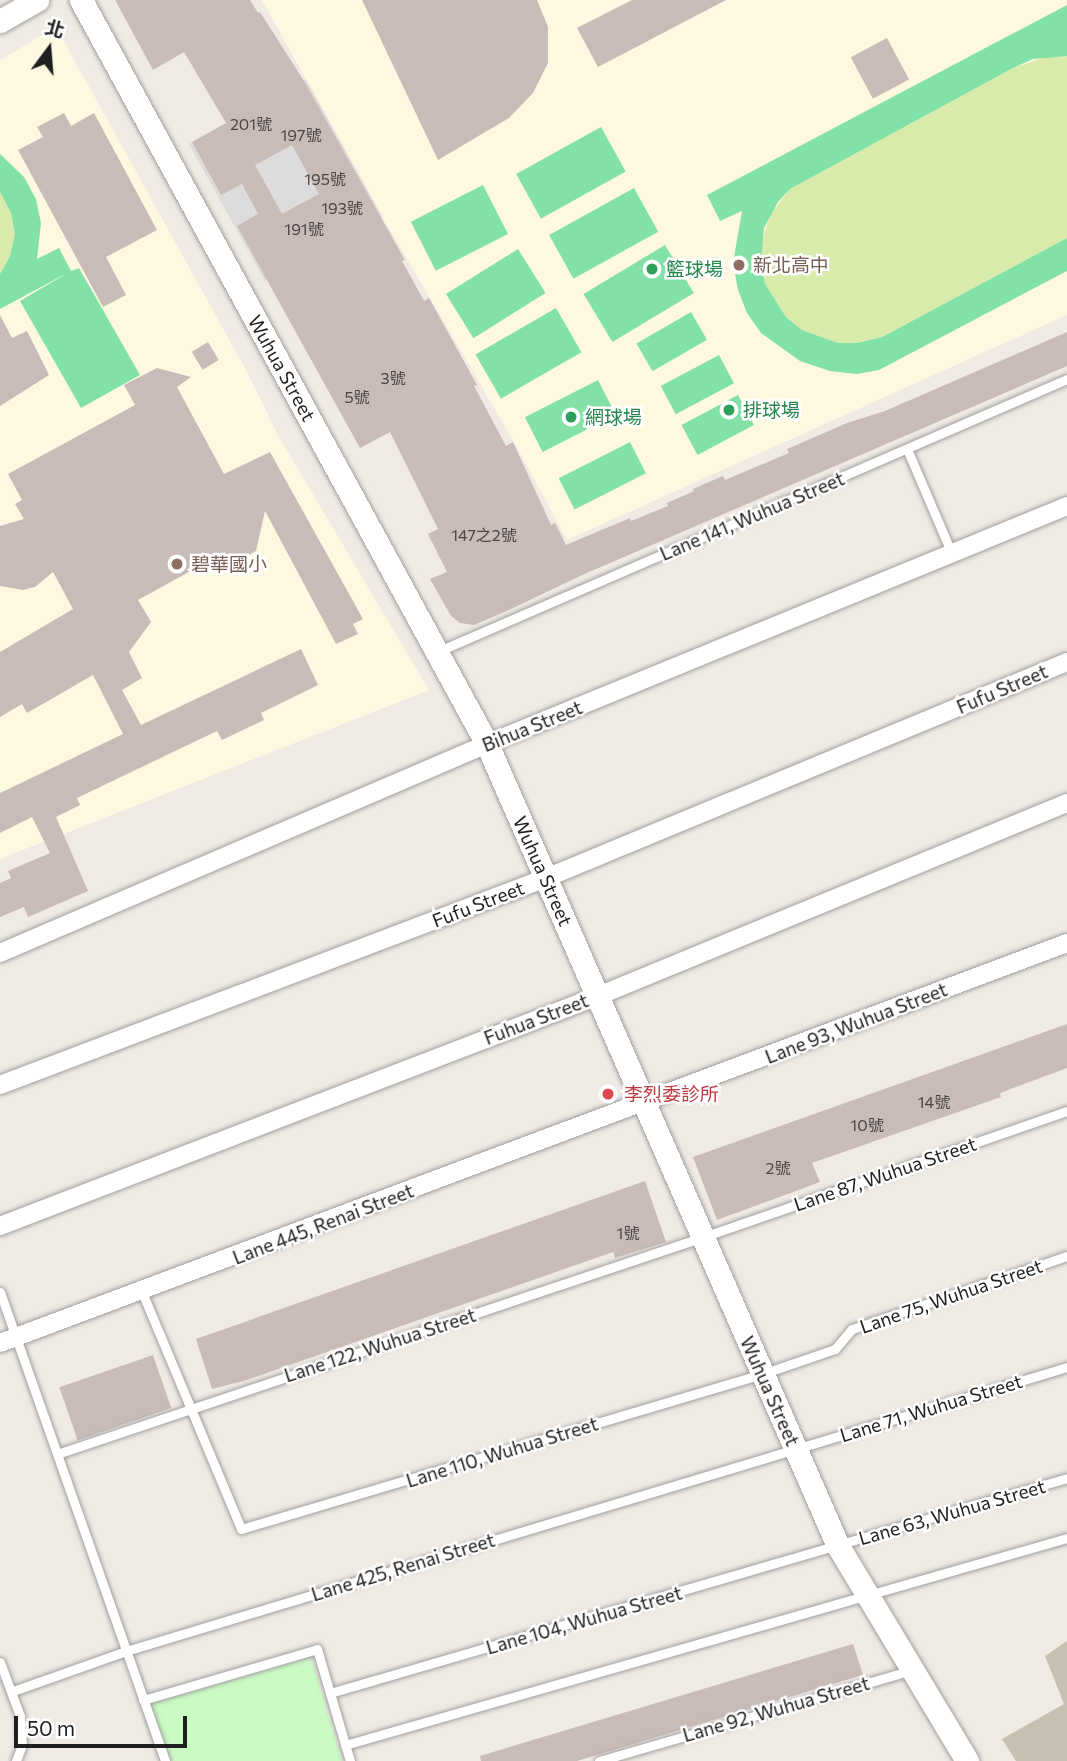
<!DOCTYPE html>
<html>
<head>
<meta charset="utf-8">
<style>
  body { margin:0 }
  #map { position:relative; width:1067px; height:1761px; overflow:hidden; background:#f0eae5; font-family:Commissioner,"Noto Sans TC",sans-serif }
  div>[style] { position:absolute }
  .residential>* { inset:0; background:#dddcdc; transform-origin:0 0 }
  .education>* { inset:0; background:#fff8e0 }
  .construction>* { inset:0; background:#c5c0b0 }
  .grass>* { inset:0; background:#d9ebaa }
  .park>* { inset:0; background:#cafbc2 }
  .pitch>* { inset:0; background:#81e1a6; transform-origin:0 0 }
  .building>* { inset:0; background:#c8bbb8; transform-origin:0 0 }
  .roads { filter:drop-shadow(0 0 2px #a0a0a0) drop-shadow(0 0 2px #a0a0a0) }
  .service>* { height:9px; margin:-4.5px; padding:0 4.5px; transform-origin:4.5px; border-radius:4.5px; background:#fff }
  .minor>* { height:18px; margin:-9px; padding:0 9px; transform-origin:9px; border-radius:9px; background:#fff }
  .tertiary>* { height:23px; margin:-11.5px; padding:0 11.5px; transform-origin:11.5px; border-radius:11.5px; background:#fff }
  .dots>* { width:19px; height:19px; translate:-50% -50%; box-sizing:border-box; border:4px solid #fff; border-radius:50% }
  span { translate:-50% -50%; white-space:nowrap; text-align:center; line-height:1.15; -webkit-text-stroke:5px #fff; paint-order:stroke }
  .number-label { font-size:16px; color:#494645 }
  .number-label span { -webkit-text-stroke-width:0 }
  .education-label { font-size:19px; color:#785e54 }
  .left { translate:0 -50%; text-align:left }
  .leisure-label { font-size:19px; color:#27864d }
  .street-label { font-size:19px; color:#1f1f1f }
  .health-label { font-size:19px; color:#be3a42 }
  .north { position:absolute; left:14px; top:14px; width:70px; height:70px; -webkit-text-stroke:5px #fff; paint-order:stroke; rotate:16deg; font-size:19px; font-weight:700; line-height:28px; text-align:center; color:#1f1f1f }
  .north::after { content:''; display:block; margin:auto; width:24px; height:32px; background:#1f1f1f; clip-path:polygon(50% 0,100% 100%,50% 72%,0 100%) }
  .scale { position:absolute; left:14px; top:1716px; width:173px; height:32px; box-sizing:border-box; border:4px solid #1f1f1f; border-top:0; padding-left:9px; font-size:21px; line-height:24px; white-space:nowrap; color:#1f1f1f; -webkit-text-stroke:5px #fff; paint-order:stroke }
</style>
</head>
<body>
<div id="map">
  <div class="residential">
    <i style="left:306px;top:79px;width:157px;height:134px;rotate:61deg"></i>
  </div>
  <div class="education">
    <i style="clip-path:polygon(262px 0,1067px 0,1067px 315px,567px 540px,513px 440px,382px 216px)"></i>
    <i style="clip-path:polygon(56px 27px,246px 370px,279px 437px,429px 690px,0 859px,0 60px)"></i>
  </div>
  <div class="construction">
    <i style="clip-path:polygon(1067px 1641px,1067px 1761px,1016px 1761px,1002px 1739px,1064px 1704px,1045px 1656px)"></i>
  </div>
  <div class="grass">
    <i style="clip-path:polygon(1049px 56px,1067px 56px,1067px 238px,882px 337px,857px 343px,838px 343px,802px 330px,786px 317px,765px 284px,761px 245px,770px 215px,790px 189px,1013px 68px)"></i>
    <i style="clip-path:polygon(0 192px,11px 213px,15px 234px,10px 256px,0 274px)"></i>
  </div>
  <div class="park">
    <i style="clip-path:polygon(311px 1657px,342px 1761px,171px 1761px,150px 1704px)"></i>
  </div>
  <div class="pitch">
    <i style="clip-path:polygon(1067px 5px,1067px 56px,1033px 59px,1013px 68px,790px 189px,778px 202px,764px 228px,761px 261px,765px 284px,786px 317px,802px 330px,838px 343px,857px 343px,882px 337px,1067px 238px,1067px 271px,879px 370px,857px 374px,830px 371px,800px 361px,761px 333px,747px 313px,738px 290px,733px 263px,742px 211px,720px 221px,707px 195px)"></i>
    <i style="left:601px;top:127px;width:51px;height:97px;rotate:61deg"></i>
    <i style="clip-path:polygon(0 154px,24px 177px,36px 199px,41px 223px,37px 259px,59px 248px,71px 271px,79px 268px,140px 375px,81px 408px,20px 301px,69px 272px,0 309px,0 274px,10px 256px,15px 234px,11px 213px,0 192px)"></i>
    <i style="left:483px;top:185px;width:55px;height:81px;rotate:63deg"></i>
    <i style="left:634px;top:188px;width:50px;height:97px;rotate:61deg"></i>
    <i style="left:665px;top:245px;width:56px;height:95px;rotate:59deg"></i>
    <i style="left:518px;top:249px;width:52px;height:85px;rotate:58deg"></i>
    <i style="left:556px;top:308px;width:51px;height:93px;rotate:60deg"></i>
    <i style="left:691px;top:312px;width:32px;height:63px;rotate:60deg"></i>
    <i style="left:719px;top:355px;width:32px;height:66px;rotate:62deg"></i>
    <i style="left:598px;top:380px;width:39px;height:82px;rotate:63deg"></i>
    <i style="left:738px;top:395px;width:34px;height:64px;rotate:62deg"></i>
    <i style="left:630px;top:442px;width:35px;height:80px;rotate:63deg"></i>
  </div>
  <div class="building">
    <i style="clip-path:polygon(evenodd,115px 0,250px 0,258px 13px,260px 12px,304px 81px,405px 260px,402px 261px,424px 301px,429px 298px,477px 385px,474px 386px,506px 446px,513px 442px,551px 525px,555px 523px,566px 545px,630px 518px,631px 521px,668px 506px,667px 503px,694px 491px,693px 489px,723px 476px,725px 480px,789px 453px,787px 449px,847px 423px,885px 411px,1067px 332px,1067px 366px,580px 576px,511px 609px,474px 625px,460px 623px,451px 616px,430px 579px,447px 572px,428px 534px,438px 529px,390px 432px,360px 448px,237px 226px,258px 214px,242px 184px,221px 195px,192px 142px,226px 123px,184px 52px,153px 70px,115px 0,292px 145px,319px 194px,282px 214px,255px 165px,292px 145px)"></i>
    <i style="clip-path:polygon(362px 0,537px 0,548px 27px,548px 63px,533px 93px,509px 118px,438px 160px)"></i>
    <i style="clip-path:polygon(632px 0,726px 0,598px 67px,577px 28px)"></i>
    <i style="left:887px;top:38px;width:47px;height:41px;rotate:62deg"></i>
    <i style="clip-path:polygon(64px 113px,71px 126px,94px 113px,157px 230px,106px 257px,126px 295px,103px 307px,18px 150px,43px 137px,37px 127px)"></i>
    <i style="clip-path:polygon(0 315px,12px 338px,27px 331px,49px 375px,0 406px)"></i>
    <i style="left:208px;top:342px;width:21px;height:19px;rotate:59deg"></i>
    <i style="clip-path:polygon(157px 368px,191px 377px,177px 387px,224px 474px,270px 452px,363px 619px,353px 624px,358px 634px,336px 644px,265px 511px,256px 551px,225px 568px,218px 556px,138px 600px,151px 622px,129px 652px,142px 678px,122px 690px,141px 725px,301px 649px,318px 685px,261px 713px,264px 720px,222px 740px,217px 731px,77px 798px,80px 805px,56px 817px,88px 891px,28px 917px,24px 907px,0 917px,0 883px,11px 878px,8px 871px,50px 853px,32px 817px,0 833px,0 793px,123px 734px,93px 675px,27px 713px,22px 704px,0 717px,0 652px,73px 609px,53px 572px,35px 587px,23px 590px,0 586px,0 526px,24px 519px,15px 504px,22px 500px,8px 474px,135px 405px,124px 385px)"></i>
    <i style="clip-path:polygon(1067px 1024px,1067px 1068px,1000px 1093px,1001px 1097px,812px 1163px,820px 1182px,717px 1220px,693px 1157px)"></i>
    <i style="clip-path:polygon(645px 1181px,666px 1242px,615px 1258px,613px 1252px,247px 1380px,212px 1389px,196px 1339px)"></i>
    <i style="left:153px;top:1355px;width:56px;height:99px;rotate:71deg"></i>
    <i style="clip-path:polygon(853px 1644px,863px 1675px,577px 1761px,481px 1761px,480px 1756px)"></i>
  </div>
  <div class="roads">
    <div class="service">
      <i style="left:907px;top:449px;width:114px;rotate:66.8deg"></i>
      <i style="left:439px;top:651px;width:684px;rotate:-23.42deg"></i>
      <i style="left:0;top:1292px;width:497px;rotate:70.6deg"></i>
      <i style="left:142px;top:1292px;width:257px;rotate:67.3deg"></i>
      <i style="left:241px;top:1529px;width:544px;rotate:-16.57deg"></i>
      <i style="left:762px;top:1374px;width:77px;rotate:-18.9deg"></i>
      <i style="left:835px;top:1349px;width:26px;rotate:-50deg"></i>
      <i style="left:852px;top:1329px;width:227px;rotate:-18.8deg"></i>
      <i style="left:57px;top:1454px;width:681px;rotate:-18.57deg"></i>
      <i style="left:703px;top:1237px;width:385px;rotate:-19.1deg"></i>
      <i style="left:0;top:1662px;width:58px;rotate:69.7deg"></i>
      <i style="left:20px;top:1716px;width:29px;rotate:86deg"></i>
      <i style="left:22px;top:1745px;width:17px;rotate:111deg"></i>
      <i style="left:13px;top:1691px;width:120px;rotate:-19.5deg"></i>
      <i style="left:126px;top:1651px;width:983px;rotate:-16.79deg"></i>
      <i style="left:330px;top:1693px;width:768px;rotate:-16.26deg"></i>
      <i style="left:143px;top:1700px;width:181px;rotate:-16.3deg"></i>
      <i style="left:317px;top:1649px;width:117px;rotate:73.6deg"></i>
      <i style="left:345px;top:1745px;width:751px;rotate:-16deg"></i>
      <i style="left:599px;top:1761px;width:326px;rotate:-16.2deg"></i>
    </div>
    <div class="minor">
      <i style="left:0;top:953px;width:530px;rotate:-23.23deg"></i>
      <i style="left:487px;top:744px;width:627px;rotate:-22.31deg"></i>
      <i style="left:0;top:1085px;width:584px;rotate:-20.76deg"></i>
      <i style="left:546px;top:878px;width:564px;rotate:-22.52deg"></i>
      <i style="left:0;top:1226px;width:641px;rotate:-21.04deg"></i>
      <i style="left:598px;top:996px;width:507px;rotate:-22.37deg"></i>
      <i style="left:0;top:1343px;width:1140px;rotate:-20.55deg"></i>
    </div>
    <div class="tertiary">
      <i style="left:81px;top:0;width:848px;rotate:61.38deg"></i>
      <i style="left:487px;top:744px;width:875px;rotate:66.36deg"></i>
      <i style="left:838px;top:1546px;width:251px;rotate:59deg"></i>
      <i style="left:0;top:21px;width:43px;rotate:-29.6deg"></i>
    </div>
  </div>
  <div class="dots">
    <i style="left:739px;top:265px;background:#8d6e63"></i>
    <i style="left:652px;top:269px;background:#2e9e5b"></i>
    <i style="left:729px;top:410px;background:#2e9e5b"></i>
    <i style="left:571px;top:417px;background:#2e9e5b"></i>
    <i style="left:177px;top:564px;background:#8d6e63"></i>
    <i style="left:608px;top:1094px;background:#e0444e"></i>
  </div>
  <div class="number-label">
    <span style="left:251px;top:124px">201號</span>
    <span style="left:301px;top:135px">197號</span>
    <span style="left:325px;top:179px">195號</span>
    <span style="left:342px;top:208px">193號</span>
    <span style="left:304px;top:229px">191號</span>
    <span style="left:393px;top:378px">3號</span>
    <span style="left:357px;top:397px">5號</span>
    <span style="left:484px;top:535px">147之2號</span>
    <span style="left:934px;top:1102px">14號</span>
    <span style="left:867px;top:1125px">10號</span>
    <span style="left:778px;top:1168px">2號</span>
    <span style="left:628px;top:1233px">1號</span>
  </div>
  <div class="education-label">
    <span class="left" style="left:753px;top:265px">新北高中</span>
    <span class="left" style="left:191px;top:564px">碧華國小</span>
  </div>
  <div class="leisure-label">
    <span class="left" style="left:666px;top:269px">籃球場</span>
    <span class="left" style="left:743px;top:410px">排球場</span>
    <span class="left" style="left:585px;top:417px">網球場</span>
  </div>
  <div class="street-label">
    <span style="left:282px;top:368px;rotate:61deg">Wuhua Street</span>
    <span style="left:752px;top:516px;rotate:-23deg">Lane 141, Wuhua Street</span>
    <span style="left:1002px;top:689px;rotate:-23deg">Fufu Street</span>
    <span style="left:532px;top:726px;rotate:-22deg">Bihua Street</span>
    <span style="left:543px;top:871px;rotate:66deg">Wuhua Street</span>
    <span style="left:478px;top:904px;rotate:-21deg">Fufu Street</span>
    <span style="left:536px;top:1019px;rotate:-21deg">Fuhua Street</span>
    <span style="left:856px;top:1023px;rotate:-21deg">Lane 93, Wuhua Street</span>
    <span style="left:885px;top:1174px;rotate:-19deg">Lane 87, Wuhua Street</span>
    <span style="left:323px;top:1224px;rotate:-21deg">Lane 445, Renai Street</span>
    <span style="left:951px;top:1296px;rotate:-19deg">Lane 75, Wuhua Street</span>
    <span style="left:380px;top:1345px;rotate:-18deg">Lane 122, Wuhua Street</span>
    <span style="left:770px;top:1391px;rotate:66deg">Wuhua Street</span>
    <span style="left:931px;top:1408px;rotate:-17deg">Lane 71, Wuhua Street</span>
    <span style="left:502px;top:1452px;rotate:-17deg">Lane 110, Wuhua Street</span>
    <span style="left:952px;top:1512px;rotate:-16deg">Lane 63, Wuhua Street</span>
    <span style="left:403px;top:1567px;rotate:-17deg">Lane 425, Renai Street</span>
    <span style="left:584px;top:1620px;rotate:-16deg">Lane 104, Wuhua Street</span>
    <span style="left:776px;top:1709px;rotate:-16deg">Lane 92, Wuhua Street</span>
  </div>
  <div class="health-label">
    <span class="left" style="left:624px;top:1094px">李烈委診所</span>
  </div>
  <div class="north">北</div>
  <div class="scale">50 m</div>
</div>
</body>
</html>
